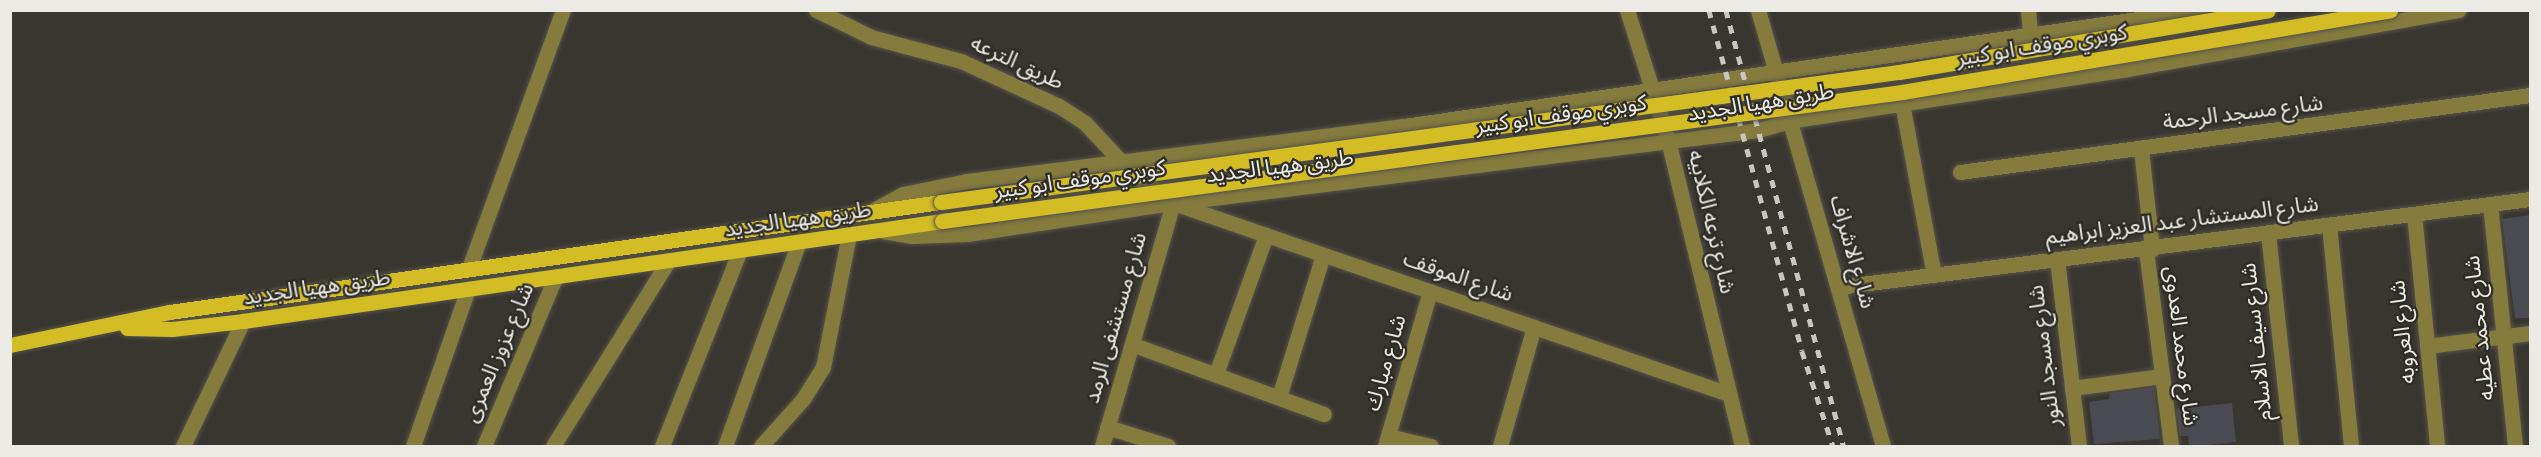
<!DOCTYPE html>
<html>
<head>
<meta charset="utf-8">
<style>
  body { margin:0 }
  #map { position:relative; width:2541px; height:457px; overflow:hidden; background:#38362e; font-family:"Alegreya Sans","Noto Sans Arabic",sans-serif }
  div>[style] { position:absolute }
  .building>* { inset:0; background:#4a4a52 }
  .roads { filter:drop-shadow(0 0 2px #55534b) drop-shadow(0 0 2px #55534b) }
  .minor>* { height:15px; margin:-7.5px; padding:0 7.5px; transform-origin:7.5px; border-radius:7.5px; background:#857b3d }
  .major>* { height:15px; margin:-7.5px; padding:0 7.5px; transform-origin:7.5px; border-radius:7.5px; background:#d4bd24 }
  .rail>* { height:4.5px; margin-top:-2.25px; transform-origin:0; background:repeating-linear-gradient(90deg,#c7c6c0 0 8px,transparent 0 16px) }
  .bridges { filter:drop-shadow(0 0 2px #55534b) drop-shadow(0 0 2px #55534b) }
  .major-bridge>* { height:15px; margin:-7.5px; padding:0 7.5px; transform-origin:7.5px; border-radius:7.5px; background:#d4bd24 }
  span { translate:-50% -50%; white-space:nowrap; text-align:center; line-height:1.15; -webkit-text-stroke:4.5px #2d2c25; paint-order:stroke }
  .street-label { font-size:22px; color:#ebeae5 }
  .frame { position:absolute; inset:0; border:12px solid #ebeae5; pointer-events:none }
</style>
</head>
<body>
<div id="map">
  <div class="building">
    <i style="clip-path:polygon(2530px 215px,2530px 318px,2515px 318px,2502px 219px)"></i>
    <i style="clip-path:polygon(2154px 387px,2160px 439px,2094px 444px,2089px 402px,2109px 399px,2110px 393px)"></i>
    <i style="clip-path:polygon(2232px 403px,2236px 442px,2189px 447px,2188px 436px,2180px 436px,2176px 409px)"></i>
  </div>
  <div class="roads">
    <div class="minor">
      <i style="left:816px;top:10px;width:61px;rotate:26.1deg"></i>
      <i style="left:871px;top:37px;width:93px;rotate:14.9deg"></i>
      <i style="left:961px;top:61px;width:108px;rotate:24.7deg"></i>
      <i style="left:1059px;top:106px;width:31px;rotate:33deg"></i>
      <i style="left:1085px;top:123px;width:67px;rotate:46.8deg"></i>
      <i style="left:1131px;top:172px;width:52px;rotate:36.4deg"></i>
      <i style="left:1173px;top:203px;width:588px;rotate:18.96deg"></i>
      <i style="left:1627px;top:10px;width:136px;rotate:72.5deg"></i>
      <i style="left:1668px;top:140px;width:315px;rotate:76.4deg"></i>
      <i style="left:1758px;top:10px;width:454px;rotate:74deg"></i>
      <i style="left:2028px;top:10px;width:24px;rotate:85deg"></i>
      <i style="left:1902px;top:103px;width:175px;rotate:79.5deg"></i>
      <i style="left:2141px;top:149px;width:101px;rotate:83.7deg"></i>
      <i style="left:1960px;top:172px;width:575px;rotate:-7.69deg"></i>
      <i style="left:2490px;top:204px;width:243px;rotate:84.1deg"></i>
      <i style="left:875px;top:209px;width:32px;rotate:-28deg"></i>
      <i style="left:903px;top:194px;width:65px;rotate:-11.5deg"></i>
      <i style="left:967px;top:181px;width:440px;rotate:-7.2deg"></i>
      <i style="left:1404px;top:126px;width:803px;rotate:-8.3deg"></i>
      <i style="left:2414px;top:214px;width:233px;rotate:84.3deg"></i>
      <i style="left:2329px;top:225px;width:222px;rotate:84.3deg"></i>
      <i style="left:883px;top:231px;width:29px;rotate:10deg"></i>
      <i style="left:912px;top:236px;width:55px;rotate:-2.1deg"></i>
      <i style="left:967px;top:234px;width:208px;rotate:-8.6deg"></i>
      <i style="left:1173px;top:203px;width:590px;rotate:-7.11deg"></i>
      <i style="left:1758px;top:130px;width:32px;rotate:-16deg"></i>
      <i style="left:1789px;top:121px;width:342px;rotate:-8.7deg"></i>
      <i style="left:2127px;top:69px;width:337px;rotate:-10.1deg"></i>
      <i style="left:2268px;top:233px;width:214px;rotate:83.8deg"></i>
      <i style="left:2146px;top:250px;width:198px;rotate:82.7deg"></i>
      <i style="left:2057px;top:259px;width:188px;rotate:83.3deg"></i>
      <i style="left:469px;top:268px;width:275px;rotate:-70deg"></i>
      <i style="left:1838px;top:287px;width:698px;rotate:-7.25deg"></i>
      <i style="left:1134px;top:345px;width:202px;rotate:20deg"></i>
      <i style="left:2427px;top:346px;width:104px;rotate:-7.2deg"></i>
      <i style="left:1216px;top:374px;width:148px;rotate:-70.2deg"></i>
      <i style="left:2072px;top:388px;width:91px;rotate:-7.6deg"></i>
      <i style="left:1279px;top:397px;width:149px;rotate:-72.8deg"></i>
      <i style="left:1107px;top:427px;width:64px;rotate:17.3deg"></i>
      <i style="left:1388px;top:436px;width:44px;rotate:13.1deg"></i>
      <i style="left:183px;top:446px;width:139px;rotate:-64.4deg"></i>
      <i style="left:413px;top:446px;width:166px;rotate:-70.7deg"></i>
      <i style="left:484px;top:446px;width:182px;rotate:-67.1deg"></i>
      <i style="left:553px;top:446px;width:218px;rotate:-58.1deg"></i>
      <i style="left:662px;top:446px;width:211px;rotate:-68.3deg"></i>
      <i style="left:725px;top:446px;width:217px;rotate:-70.1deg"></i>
      <i style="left:761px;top:446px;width:63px;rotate:-48.2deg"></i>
      <i style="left:803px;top:399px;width:38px;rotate:-58deg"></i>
      <i style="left:823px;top:367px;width:135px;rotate:-78.9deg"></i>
      <i style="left:1102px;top:446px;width:253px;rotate:-73.7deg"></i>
      <i style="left:1385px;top:446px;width:161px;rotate:-73.8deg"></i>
      <i style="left:1500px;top:446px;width:124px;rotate:-74.1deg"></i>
    </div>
    <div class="major">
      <i style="left:127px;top:328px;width:45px;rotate:1.3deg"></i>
      <i style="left:172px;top:329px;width:71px;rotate:-6.4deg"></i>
      <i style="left:243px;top:321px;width:706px;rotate:-8.14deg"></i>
      <i style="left:10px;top:345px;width:163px;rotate:-11.7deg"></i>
      <i style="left:170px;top:312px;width:779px;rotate:-8.12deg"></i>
    </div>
  </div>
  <div class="rail">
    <i style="left:1709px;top:10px;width:353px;rotate:74.7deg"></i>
    <i style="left:1802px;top:351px;width:100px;rotate:71.9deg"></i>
    <i style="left:1726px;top:10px;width:452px;rotate:74.9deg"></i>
  </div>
  <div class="bridges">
    <div class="major-bridge">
      <i style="left:941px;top:202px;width:967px;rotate:-7.73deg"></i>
      <i style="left:1899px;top:72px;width:374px;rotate:-9.5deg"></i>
      <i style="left:942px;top:221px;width:969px;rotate:-7.65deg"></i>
      <i style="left:1902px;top:92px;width:495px;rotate:-9.5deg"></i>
    </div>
  </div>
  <div class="street-label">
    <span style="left:2042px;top:46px;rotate:-9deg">كوبري موقف ابو كبير</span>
    <span style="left:1017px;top:63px;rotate:25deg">طريق الترعه</span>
    <span style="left:1761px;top:103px;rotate:-9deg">طريق ههيا الجديد</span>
    <span style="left:2243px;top:113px;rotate:-7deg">شارع مسجد الرحمة</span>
    <span style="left:1561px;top:115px;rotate:-8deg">كوبري موقف ابو كبير</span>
    <span style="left:1280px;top:167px;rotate:-7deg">طريق ههيا الجديد</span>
    <span style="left:1080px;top:180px;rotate:-8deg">كوبري موقف ابو كبير</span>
    <span style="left:798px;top:220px;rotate:-8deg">طريق ههيا الجديد</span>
    <span style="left:2182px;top:221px;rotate:-7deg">شارع المستشار عبد العزيز ابراهيم</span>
    <span style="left:1711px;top:222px;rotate:77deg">شارع ترعه الكلابيه</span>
    <span style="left:1852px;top:252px;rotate:74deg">شارع الاشراف</span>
    <span style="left:1458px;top:277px;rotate:19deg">شارع الموقف</span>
    <span style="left:317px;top:288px;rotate:-8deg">طريق ههيا الجديد</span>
    <span style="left:1116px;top:318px;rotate:-74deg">شارع مستشفى الرمد</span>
    <span style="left:2480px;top:328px;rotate:-96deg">شارع محمد عطيه</span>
    <span style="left:2403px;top:332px;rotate:-96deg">شارع العروبه</span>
    <span style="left:2257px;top:342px;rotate:-96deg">شارع سيف الاسلام</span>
    <span style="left:2181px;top:346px;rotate:83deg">شارع محمد العدوى</span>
    <span style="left:499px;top:353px;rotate:-67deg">شارع عزوز العمرى</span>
    <span style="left:2045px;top:356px;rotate:-97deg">شارع مسجد النور</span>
    <span style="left:1386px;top:363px;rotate:-74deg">شارع مبارك</span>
  </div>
  <div class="frame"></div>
</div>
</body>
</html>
